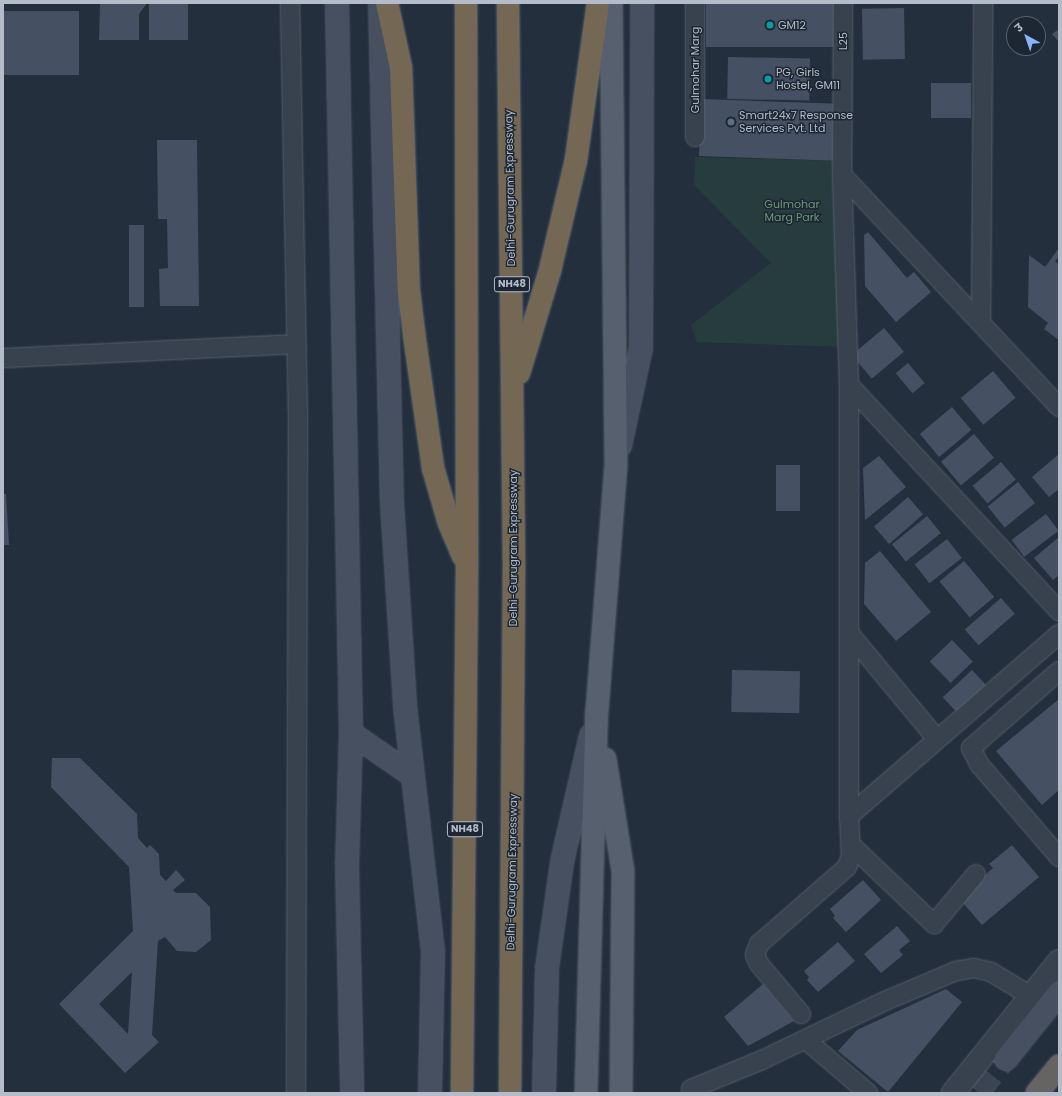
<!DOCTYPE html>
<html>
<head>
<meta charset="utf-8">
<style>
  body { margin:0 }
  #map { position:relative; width:1062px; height:1096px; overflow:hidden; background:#242f3e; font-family:Poppins,"Noto Sans Devanagari",sans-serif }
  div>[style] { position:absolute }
  .green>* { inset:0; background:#263c3f }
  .building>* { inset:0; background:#455162; transform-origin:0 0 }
  .secondary-tunnel>* { height:22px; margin-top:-11px; transform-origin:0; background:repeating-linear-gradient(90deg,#3a4453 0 22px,transparent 0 33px) }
  .roads { filter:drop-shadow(0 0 1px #565f6c) drop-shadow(0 0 1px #565f6c) }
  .minor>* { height:18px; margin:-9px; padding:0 9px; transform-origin:9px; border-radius:9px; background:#38414e }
  .tertiary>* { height:22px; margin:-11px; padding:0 11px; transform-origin:11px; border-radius:11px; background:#38414e }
  .secondary>* { height:22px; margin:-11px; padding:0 11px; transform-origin:11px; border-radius:11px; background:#465061 }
  .primary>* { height:22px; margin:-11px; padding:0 11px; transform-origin:11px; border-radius:11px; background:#56606e }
  .trunk>* { height:22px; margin:-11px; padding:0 11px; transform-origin:11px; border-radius:11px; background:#656462 }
  .motorway>* { height:22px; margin:-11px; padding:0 11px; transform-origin:11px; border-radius:11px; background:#746855 }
  .dots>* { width:11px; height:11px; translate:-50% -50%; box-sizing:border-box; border:2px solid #1d2633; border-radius:50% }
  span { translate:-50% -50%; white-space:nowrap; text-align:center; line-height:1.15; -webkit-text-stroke:3px #1d2633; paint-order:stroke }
  .shield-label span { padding:1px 3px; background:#1d2633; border:1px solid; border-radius:3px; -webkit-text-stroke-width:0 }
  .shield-label { font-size:10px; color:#b4bcc9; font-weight:700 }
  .poi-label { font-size:11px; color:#b4bcc9 }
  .left { translate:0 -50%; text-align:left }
  .street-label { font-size:11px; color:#b4bcc9 }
  .park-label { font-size:11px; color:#6b9a76 }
  .frame { position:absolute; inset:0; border:4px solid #b4bcc9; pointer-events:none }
  .north { position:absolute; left:1006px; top:16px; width:40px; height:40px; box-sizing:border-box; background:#1d2633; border:1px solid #59626f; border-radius:50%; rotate:320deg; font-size:11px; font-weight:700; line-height:16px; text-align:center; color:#b4bcc9 }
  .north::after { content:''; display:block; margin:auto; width:14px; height:18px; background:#8ab4f8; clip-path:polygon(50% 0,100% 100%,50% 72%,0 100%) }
</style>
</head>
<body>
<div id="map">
  <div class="green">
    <i style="clip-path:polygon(695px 157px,839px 161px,844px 347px,697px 342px,691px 325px,771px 263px,694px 185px)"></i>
  </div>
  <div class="building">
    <i style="clip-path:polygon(132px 3px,147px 3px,139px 14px,139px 40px,99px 40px,100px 4px)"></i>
    <i style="left:149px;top:3px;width:39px;height:37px"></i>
    <i style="left:706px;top:3px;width:128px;height:44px"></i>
    <i style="left:904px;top:8px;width:51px;height:42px;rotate:89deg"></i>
    <i style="left:79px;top:11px;width:64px;height:76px;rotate:90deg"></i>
    <i style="clip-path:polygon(1059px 29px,1059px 42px,1052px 34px)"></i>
    <i style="left:728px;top:57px;width:82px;height:42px;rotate:1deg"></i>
    <i style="left:971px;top:83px;width:35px;height:40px;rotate:90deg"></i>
    <i style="left:701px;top:99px;width:138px;height:57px;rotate:2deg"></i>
    <i style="clip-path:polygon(157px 140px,197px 140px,199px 306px,160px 306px,159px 269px,168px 268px,167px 219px,158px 219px)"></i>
    <i style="left:129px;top:225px;width:15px;height:82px"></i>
    <i style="clip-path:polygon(868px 232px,907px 278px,914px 272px,931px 292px,896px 322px,865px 286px,864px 235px)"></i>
    <i style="clip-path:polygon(1059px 248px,1059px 257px,1055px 261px,1059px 265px,1059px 340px,1044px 329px,1048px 323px,1028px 307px,1029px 255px,1045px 267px)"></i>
    <i style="left:884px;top:328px;width:31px;height:42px;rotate:50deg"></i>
    <i style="left:908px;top:363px;width:26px;height:16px;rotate:50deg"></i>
    <i style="left:993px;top:371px;width:35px;height:42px;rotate:50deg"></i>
    <i style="left:952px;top:407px;width:30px;height:42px;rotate:50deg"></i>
    <i style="left:974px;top:434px;width:31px;height:43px;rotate:50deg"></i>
    <i style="clip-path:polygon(1059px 454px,1059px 489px,1049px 497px,1032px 477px)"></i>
    <i style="clip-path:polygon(879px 456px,906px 487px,865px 520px,863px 468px)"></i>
    <i style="left:1001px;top:462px;width:23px;height:37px;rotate:50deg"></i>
    <i style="left:776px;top:465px;width:24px;height:46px"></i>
    <i style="left:1018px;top:482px;width:27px;height:39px;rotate:51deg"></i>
    <i style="clip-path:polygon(3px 494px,6px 494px,9px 545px,3px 545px)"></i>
    <i style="left:908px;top:497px;width:23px;height:45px;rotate:49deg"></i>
    <i style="left:1046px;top:514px;width:21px;height:43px;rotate:53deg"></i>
    <i style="left:927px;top:516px;width:22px;height:45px;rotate:51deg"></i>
    <i style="clip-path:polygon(1059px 537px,1059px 575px,1053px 580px,1034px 558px)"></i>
    <i style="left:947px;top:539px;width:24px;height:41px;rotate:52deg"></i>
    <i style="clip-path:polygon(880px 551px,931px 612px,896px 641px,864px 604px,865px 563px)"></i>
    <i style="left:964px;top:561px;width:47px;height:32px;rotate:50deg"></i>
    <i style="left:1001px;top:598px;width:21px;height:48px;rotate:49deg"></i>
    <i style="left:952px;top:640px;width:30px;height:31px;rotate:46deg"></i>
    <i style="left:732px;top:670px;width:68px;height:42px;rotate:1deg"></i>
    <i style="left:972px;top:670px;width:23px;height:40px;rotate:47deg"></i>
    <i style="clip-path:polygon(1059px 699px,1059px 790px,1042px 805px,996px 751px)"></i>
    <i style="clip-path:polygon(evenodd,52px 758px,80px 758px,137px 814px,138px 838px,147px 848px,150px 845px,159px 854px,160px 875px,166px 881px,176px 870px,185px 880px,173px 890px,176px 893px,196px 893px,210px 907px,211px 940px,196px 952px,177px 951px,165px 937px,158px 941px,152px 1035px,159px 1042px,125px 1073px,59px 1004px,133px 931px,129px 867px,51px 787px,52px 758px,132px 972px,128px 1034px,99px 1004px,132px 972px)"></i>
    <i style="clip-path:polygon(1012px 845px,1039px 877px,982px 925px,959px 898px,993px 868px,989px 864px)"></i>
    <i style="clip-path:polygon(863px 880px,881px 900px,846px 932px,833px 918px,835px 916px,830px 909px)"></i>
    <i style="clip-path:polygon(897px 926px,910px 941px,899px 950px,903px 955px,881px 973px,864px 954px)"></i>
    <i style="clip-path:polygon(838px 942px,855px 961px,818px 992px,807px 980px,809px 977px,804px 971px)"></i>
    <i style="clip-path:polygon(763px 984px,794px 1021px,748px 1046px,724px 1017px)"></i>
    <i style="clip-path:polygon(946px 989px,962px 1002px,888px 1092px,838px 1051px,857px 1030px)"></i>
  </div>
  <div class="secondary-tunnel">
    <i style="left:979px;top:1093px;width:43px;rotate:-51.5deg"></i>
  </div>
  <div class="roads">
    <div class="minor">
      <i style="left:290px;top:3px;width:410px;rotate:88.9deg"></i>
      <i style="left:298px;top:413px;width:680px;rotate:90.17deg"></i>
      <i style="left:695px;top:3px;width:134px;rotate:90deg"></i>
      <i style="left:843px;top:3px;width:172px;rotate:90.3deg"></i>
      <i style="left:842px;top:175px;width:210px;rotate:88.1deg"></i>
      <i style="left:849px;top:385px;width:431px;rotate:90deg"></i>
      <i style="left:842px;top:175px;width:318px;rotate:46.9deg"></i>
      <i style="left:981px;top:323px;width:320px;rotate:-89.6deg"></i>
      <i style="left:3px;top:358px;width:292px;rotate:-2.7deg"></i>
      <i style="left:849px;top:385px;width:309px;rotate:47.1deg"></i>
      <i style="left:849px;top:633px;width:138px;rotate:50.3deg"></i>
      <i style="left:1059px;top:671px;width:117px;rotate:138.8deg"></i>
      <i style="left:971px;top:748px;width:18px;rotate:63deg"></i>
      <i style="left:979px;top:764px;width:123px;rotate:49.3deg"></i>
      <i style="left:851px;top:845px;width:115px;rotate:43.6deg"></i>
      <i style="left:934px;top:924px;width:65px;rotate:-50deg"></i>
      <i style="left:801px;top:1014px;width:65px;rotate:-130deg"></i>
      <i style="left:759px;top:964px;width:10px;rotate:-114deg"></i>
      <i style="left:755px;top:955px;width:12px;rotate:-70deg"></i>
      <i style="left:759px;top:944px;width:117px;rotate:-41.2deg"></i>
      <i style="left:847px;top:867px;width:12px;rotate:-70deg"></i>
      <i style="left:851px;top:856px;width:40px;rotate:-92.9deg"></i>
      <i style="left:849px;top:816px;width:278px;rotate:-40.9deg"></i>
      <i style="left:806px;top:1040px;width:82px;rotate:40.5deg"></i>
      <i style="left:691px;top:1089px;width:77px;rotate:-22.2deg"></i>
      <i style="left:762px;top:1060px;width:136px;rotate:-25.6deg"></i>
      <i style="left:885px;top:1001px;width:77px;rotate:-22.9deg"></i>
      <i style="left:956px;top:971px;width:18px;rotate:-9deg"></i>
      <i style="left:974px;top:968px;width:17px;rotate:13deg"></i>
      <i style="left:991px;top:972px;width:47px;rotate:31deg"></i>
    </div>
    <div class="tertiary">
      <i style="left:953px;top:1093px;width:169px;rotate:-51.2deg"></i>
    </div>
    <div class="secondary">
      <i style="left:337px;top:3px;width:730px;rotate:88.9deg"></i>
      <i style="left:351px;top:733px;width:132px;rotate:91.7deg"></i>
      <i style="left:347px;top:865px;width:228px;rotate:88.7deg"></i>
      <i style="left:380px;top:3px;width:500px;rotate:88.63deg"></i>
      <i style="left:392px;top:503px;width:203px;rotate:86.3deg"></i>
      <i style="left:405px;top:706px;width:247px;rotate:83.5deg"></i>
      <i style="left:433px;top:951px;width:142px;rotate:91.2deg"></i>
      <i style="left:620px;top:446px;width:100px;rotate:-77.9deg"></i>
      <i style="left:641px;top:348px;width:345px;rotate:-89.8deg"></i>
      <i style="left:351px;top:733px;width:75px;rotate:34.7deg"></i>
      <i style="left:1006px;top:1059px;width:85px;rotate:-51.2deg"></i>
      <i style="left:544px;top:1093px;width:125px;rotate:-88.6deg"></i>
      <i style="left:547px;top:968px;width:107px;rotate:-81.9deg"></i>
      <i style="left:562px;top:862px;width:130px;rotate:-77.1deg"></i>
    </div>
    <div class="primary">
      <i style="left:605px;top:759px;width:114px;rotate:80.9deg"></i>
      <i style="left:623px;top:872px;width:221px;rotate:90.5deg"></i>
      <i style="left:586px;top:1093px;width:382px;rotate:-88.4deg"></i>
      <i style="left:597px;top:711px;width:246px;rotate:-85.6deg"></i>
      <i style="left:616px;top:466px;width:463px;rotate:-90.6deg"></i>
    </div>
    <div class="trunk">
      <i style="left:1037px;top:1093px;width:35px;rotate:-51deg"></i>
    </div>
    <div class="motorway">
      <i style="left:387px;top:3px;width:66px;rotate:77.8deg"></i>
      <i style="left:401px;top:68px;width:224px;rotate:88deg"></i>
      <i style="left:409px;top:292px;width:49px;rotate:83deg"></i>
      <i style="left:415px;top:341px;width:128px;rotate:81.9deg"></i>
      <i style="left:433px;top:468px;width:57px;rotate:73.8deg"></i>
      <i style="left:449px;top:523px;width:36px;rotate:67deg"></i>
      <i style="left:508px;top:3px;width:561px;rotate:89.39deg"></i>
      <i style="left:514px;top:564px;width:529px;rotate:90.43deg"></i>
      <i style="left:519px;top:373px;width:108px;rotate:-73.2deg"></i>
      <i style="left:550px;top:270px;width:113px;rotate:-76.7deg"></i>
      <i style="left:576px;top:160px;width:159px;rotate:-82deg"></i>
      <i style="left:462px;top:1093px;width:529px;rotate:-89.46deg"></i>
      <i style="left:467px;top:564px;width:561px;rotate:-90.1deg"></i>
    </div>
  </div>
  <div class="dots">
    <i style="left:770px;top:25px;background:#0f9aa8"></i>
    <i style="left:768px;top:79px;background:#0f9aa8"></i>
    <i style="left:731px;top:122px;background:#5c6f8a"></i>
  </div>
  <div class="shield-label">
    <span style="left:512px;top:284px">NH48</span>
    <span style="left:465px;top:829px">NH48</span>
  </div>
  <div class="poi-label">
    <span class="left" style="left:778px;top:25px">GM12</span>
    <span class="left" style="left:776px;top:79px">PG, Girls<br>Hostel, GM11</span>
    <span class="left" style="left:739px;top:122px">Smart24x7 Response<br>Services Pvt. Ltd</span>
  </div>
  <div class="street-label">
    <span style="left:843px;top:41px;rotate:-90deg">L25</span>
    <span style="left:695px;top:70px;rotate:-90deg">Gulmohar Marg</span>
    <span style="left:510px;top:188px;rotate:-91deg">Delhi-Gurugram Expressway</span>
    <span style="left:513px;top:548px;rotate:-90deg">Delhi-Gurugram Expressway</span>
    <span style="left:512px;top:872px;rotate:-89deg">Delhi-Gurugram Expressway</span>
  </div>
  <div class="park-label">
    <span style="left:792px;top:211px">Gulmohar<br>Marg Park</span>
  </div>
  <div class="frame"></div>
  <div class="north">उ</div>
</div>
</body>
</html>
